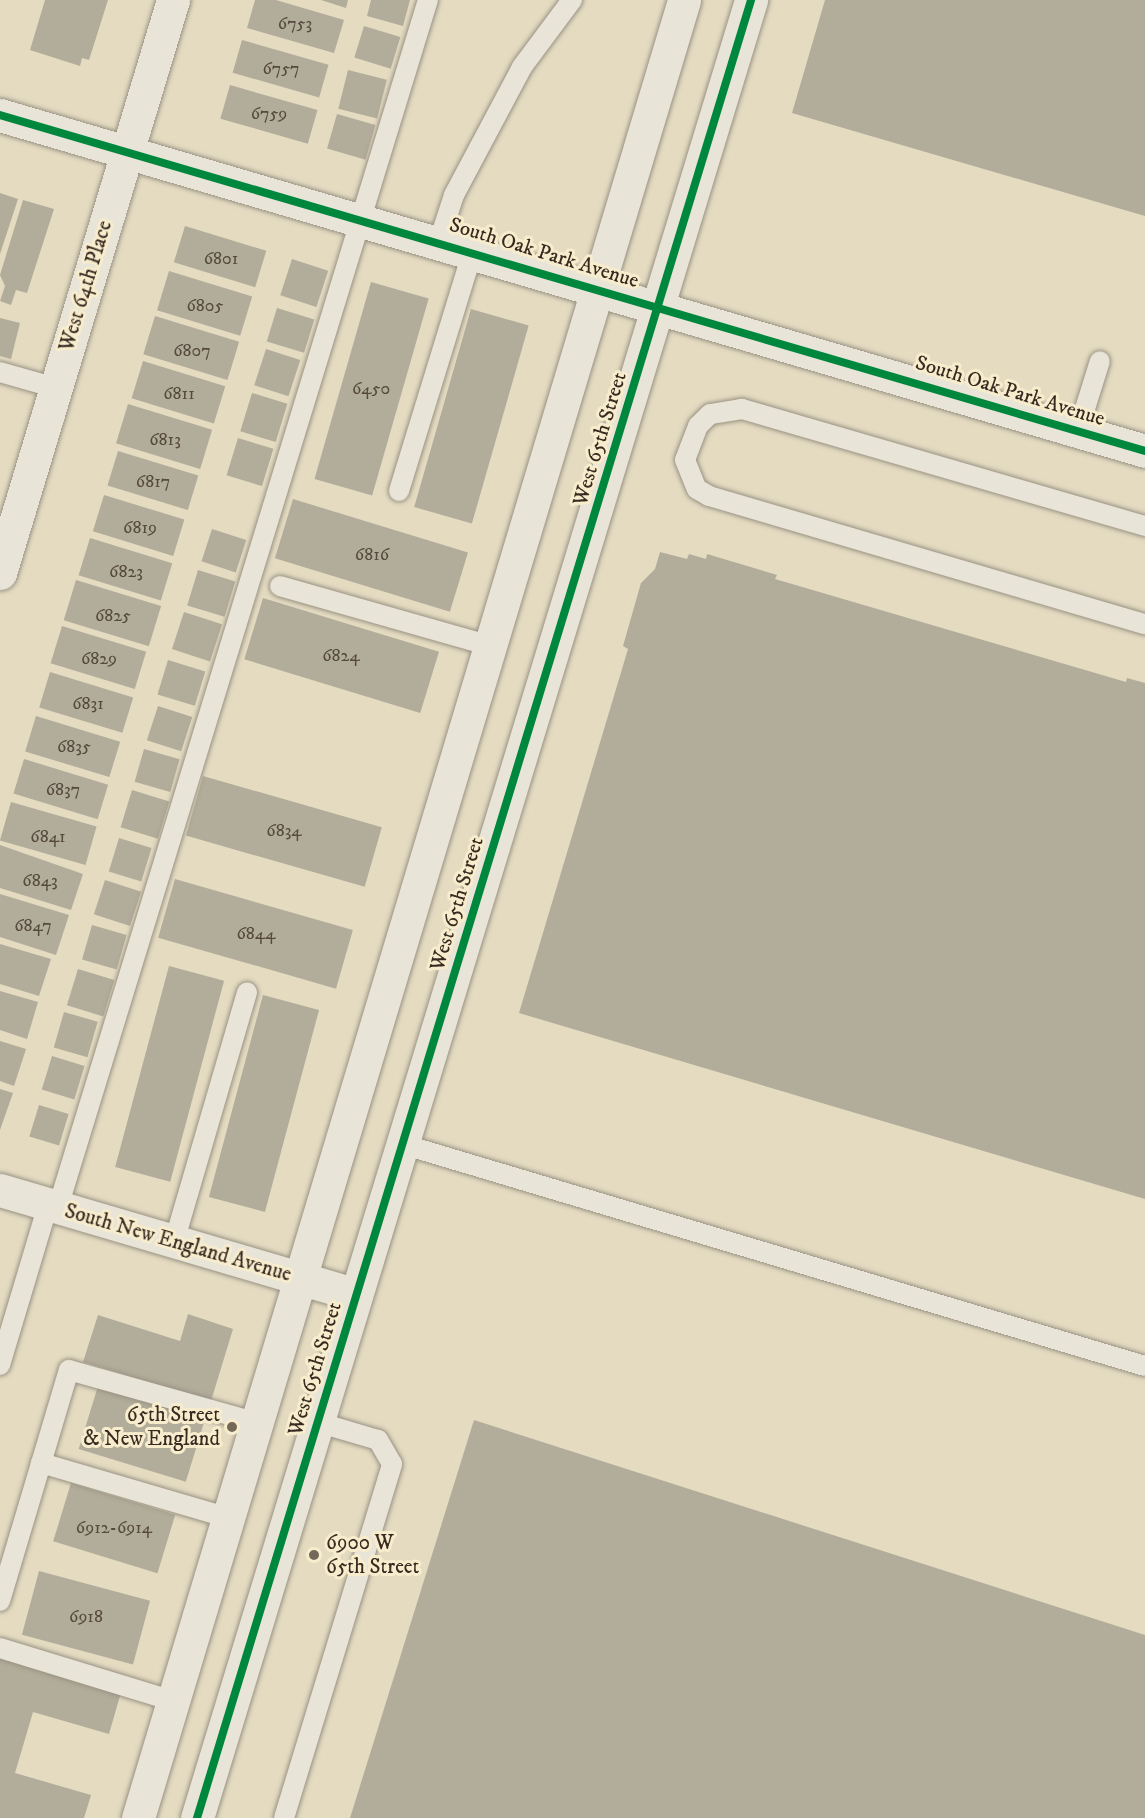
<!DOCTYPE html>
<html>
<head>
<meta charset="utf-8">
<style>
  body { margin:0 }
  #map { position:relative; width:1145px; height:1818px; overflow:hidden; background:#e4dbc1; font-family:"IM FELL DW Pica",serif }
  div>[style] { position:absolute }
  .building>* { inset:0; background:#b2ac9a; transform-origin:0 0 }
  .roads { filter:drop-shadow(0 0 2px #999283) drop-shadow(0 0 2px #999283) }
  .service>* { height:20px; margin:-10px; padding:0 10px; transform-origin:10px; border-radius:10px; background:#e8e4d7 }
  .minor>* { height:33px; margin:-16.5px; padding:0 16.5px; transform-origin:16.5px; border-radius:16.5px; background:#e8e4d7 }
  .tertiary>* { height:33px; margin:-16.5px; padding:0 16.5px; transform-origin:16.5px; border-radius:16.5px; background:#e8e4d7 }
  .cycleway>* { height:8px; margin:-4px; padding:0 4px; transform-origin:4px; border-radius:4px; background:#00873e }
  .dots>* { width:16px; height:16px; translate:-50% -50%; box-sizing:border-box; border:3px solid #f7edcd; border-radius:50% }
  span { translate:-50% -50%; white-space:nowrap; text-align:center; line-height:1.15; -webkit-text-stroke:6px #f7edcd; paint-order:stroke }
  .number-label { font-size:18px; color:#564a3f }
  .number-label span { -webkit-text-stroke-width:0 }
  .street-label { font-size:21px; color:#382a21 }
  .poi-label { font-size:21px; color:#382a21 }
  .right { translate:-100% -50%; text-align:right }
  .left { translate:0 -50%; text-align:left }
</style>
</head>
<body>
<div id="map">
  <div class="building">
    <i style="clip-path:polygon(45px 0,108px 0,89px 60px,82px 58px,80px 66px,30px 50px)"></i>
    <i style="clip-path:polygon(255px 0,276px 0,344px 20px,334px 53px,247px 28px)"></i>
    <i style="clip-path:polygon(321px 0,348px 0,346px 8px)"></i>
    <i style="clip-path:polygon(371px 0,410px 0,403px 26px,367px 16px)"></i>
    <i style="clip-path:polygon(825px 0,1145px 0,1145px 216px,792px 113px)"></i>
    <i style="left:364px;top:26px;width:38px;height:33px;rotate:17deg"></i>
    <i style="left:242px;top:40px;width:90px;height:34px;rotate:16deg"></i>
    <i style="left:348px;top:70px;width:40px;height:40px;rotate:14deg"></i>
    <i style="left:230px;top:85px;width:91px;height:35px;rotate:16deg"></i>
    <i style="left:337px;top:114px;width:40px;height:36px;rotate:16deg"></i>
    <i style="clip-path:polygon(0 193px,18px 199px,0 254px)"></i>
    <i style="clip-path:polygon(23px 200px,54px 209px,27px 293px,16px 290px,11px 305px,0 301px,5px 286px,0 275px)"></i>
    <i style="left:185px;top:226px;width:85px;height:38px;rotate:17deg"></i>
    <i style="left:292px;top:259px;width:38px;height:38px;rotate:18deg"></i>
    <i style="left:169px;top:271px;width:87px;height:41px;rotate:17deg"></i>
    <i style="left:371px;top:282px;width:60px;height:205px;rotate:16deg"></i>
    <i style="left:277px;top:308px;width:39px;height:35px;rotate:17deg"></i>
    <i style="left:471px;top:309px;width:60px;height:206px;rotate:16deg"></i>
    <i style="left:155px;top:316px;width:88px;height:40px;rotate:17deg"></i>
    <i style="clip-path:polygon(0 318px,20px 323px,11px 359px,0 356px)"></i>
    <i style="left:266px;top:349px;width:36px;height:38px;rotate:18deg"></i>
    <i style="left:143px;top:361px;width:86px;height:39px;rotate:17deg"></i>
    <i style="left:252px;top:393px;width:37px;height:40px;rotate:17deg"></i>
    <i style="left:128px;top:404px;width:88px;height:41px;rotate:17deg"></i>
    <i style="left:238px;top:438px;width:37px;height:39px;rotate:17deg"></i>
    <i style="left:118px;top:451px;width:84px;height:36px;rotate:17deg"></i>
    <i style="left:104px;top:495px;width:84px;height:38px;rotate:17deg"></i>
    <i style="left:293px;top:499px;width:183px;height:62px;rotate:17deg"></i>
    <i style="left:212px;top:529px;width:36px;height:34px;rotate:18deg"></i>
    <i style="left:90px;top:538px;width:86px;height:39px;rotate:17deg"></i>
    <i style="clip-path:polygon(660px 552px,687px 559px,689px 554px,706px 559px,707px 554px,777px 575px,775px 579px,1126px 682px,1127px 678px,1145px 683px,1145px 1199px,519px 1013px,628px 649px,623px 646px,641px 583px,655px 569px)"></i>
    <i style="left:198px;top:570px;width:39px;height:37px;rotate:17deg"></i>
    <i style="left:76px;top:580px;width:89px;height:42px;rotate:17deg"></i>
    <i style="left:263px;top:598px;width:184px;height:64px;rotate:17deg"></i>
    <i style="left:184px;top:612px;width:40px;height:39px;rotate:18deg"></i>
    <i style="left:62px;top:626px;width:88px;height:39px;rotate:17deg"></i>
    <i style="left:168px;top:660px;width:39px;height:36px;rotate:17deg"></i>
    <i style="left:50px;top:672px;width:87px;height:37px;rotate:17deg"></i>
    <i style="left:158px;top:706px;width:36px;height:36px;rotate:18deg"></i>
    <i style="left:36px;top:716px;width:88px;height:37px;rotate:17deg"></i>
    <i style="left:144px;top:749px;width:37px;height:34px;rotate:16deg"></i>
    <i style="left:24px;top:759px;width:88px;height:36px;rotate:17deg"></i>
    <i style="left:203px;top:776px;width:186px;height:62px;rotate:16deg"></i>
    <i style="left:132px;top:790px;width:39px;height:39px;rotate:17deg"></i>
    <i style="left:11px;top:802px;width:89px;height:40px;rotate:16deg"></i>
    <i style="left:119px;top:838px;width:34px;height:35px;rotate:17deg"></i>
    <i style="clip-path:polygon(0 845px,83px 874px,71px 910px,0 888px)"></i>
    <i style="left:175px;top:879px;width:185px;height:61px;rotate:16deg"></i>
    <i style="left:105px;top:880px;width:38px;height:36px;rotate:18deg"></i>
    <i style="clip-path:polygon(0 894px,69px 915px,56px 955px,0 937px)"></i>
    <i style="left:92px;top:925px;width:36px;height:36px;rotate:16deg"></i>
    <i style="clip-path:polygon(0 944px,51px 959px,39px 996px,0 984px)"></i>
    <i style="left:169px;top:966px;width:57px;height:208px;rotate:15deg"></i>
    <i style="left:78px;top:969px;width:38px;height:38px;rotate:17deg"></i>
    <i style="clip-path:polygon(0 991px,38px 1002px,27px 1039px,0 1030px)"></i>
    <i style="left:263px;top:995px;width:58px;height:209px;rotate:15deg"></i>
    <i style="left:64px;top:1012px;width:35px;height:37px;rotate:16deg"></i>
    <i style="clip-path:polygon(0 1041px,26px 1049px,14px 1086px,0 1081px)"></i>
    <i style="left:52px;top:1056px;width:34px;height:35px;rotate:17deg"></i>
    <i style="clip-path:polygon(0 1089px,13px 1093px,0 1130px)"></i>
    <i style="left:39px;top:1105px;width:31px;height:33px;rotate:17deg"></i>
    <i style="clip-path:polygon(188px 1314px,233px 1329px,211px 1401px,83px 1362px,98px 1315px,180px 1341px)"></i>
    <i style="left:98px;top:1386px;width:112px;height:66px;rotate:17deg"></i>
    <i style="clip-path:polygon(474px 1420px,1145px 1635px,1145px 1818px,350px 1818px)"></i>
    <i style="left:71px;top:1483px;width:109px;height:61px;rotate:17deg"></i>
    <i style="left:39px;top:1571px;width:115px;height:66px;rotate:15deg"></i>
    <i style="clip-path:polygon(0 1657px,122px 1689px,109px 1734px,33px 1712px,15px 1773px,91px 1795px,84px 1818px,0 1818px)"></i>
  </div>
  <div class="roads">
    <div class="service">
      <i style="left:439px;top:241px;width:48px;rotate:-71.9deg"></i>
      <i style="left:454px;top:195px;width:145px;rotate:-62deg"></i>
      <i style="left:522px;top:67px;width:84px;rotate:-53.3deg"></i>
      <i style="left:0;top:372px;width:58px;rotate:15.9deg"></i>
      <i style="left:1078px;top:431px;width:73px;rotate:-72.6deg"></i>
      <i style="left:399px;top:491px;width:251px;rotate:-72.9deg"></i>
      <i style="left:1145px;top:526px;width:420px;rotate:-163.8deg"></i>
      <i style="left:742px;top:409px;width:32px;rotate:171deg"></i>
      <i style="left:710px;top:414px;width:17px;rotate:135deg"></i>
      <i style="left:698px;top:426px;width:36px;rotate:111deg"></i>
      <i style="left:685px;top:460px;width:31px;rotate:68deg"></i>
      <i style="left:697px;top:489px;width:14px;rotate:30deg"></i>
      <i style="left:709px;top:496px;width:454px;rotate:16.4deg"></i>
      <i style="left:280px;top:586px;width:218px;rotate:15.9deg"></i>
      <i style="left:402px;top:1144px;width:775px;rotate:16.64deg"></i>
      <i style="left:58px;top:1207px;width:1262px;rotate:-72.96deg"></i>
      <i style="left:174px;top:1242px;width:260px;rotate:-73.7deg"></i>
      <i style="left:0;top:1365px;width:167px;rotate:-73.3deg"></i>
      <i style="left:41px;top:1463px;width:196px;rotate:16.3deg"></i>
      <i style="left:0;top:1601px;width:241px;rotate:-73.4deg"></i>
      <i style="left:69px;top:1370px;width:195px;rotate:15.7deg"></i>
      <i style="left:0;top:1648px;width:181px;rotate:17deg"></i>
      <i style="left:284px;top:1818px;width:370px;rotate:-73deg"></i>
      <i style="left:392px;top:1464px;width:28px;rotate:-120deg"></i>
      <i style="left:378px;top:1440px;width:64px;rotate:-163.6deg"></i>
    </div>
    <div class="minor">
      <i style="left:0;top:115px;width:1193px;rotate:16.35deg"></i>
      <i style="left:0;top:573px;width:599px;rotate:-73.2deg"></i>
      <i style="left:0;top:1190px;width:371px;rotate:16.4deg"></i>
    </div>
    <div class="tertiary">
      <i style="left:138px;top:1818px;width:1898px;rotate:-73.28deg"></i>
      <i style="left:197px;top:1818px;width:1901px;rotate:-73.05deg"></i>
    </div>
  </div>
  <div class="cycleway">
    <i style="left:0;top:115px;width:1193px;rotate:16.35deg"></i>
    <i style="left:197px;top:1818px;width:1901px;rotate:-73.05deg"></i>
  </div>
  <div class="dots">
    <i style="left:232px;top:1427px;background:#746859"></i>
    <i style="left:314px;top:1555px;background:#746859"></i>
  </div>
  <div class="number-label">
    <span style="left:295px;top:24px">6753</span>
    <span style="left:281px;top:69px">6757</span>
    <span style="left:269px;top:114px">6759</span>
    <span style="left:221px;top:259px">6801</span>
    <span style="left:205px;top:306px">6805</span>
    <span style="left:192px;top:351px">6807</span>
    <span style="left:371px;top:389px">6450</span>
    <span style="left:179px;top:394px">6811</span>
    <span style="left:165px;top:440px">6813</span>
    <span style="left:153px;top:482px">6817</span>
    <span style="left:140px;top:528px">6819</span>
    <span style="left:372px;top:555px">6816</span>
    <span style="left:126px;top:572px">6823</span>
    <span style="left:113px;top:616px">6825</span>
    <span style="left:341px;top:656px">6824</span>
    <span style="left:99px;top:659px">6829</span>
    <span style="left:88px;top:704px">6831</span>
    <span style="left:74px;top:747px">6835</span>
    <span style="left:63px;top:790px">6837</span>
    <span style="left:284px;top:831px">6834</span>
    <span style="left:48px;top:837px">6841</span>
    <span style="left:40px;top:881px">6843</span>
    <span style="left:33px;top:926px">6847</span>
    <span style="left:256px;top:934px">6844</span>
    <span style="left:114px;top:1528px">6912-6914</span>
    <span style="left:86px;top:1617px">6918</span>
  </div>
  <div class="street-label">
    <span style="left:544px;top:253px;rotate:17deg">South Oak Park Avenue</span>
    <span style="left:86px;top:286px;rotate:-73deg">West 64th Place</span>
    <span style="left:1010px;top:391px;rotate:17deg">South Oak Park Avenue</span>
    <span style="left:600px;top:439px;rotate:-73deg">West 65th Street</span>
    <span style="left:457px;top:904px;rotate:-73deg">West 65th Street</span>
    <span style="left:178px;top:1243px;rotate:16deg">South New England Avenue</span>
    <span style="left:315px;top:1369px;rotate:-73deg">West 65th Street</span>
  </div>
  <div class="poi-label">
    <span class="right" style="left:220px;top:1427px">65th Street<br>&amp; New England</span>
    <span class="left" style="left:326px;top:1555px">6900 W<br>65th Street</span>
  </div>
</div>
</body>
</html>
